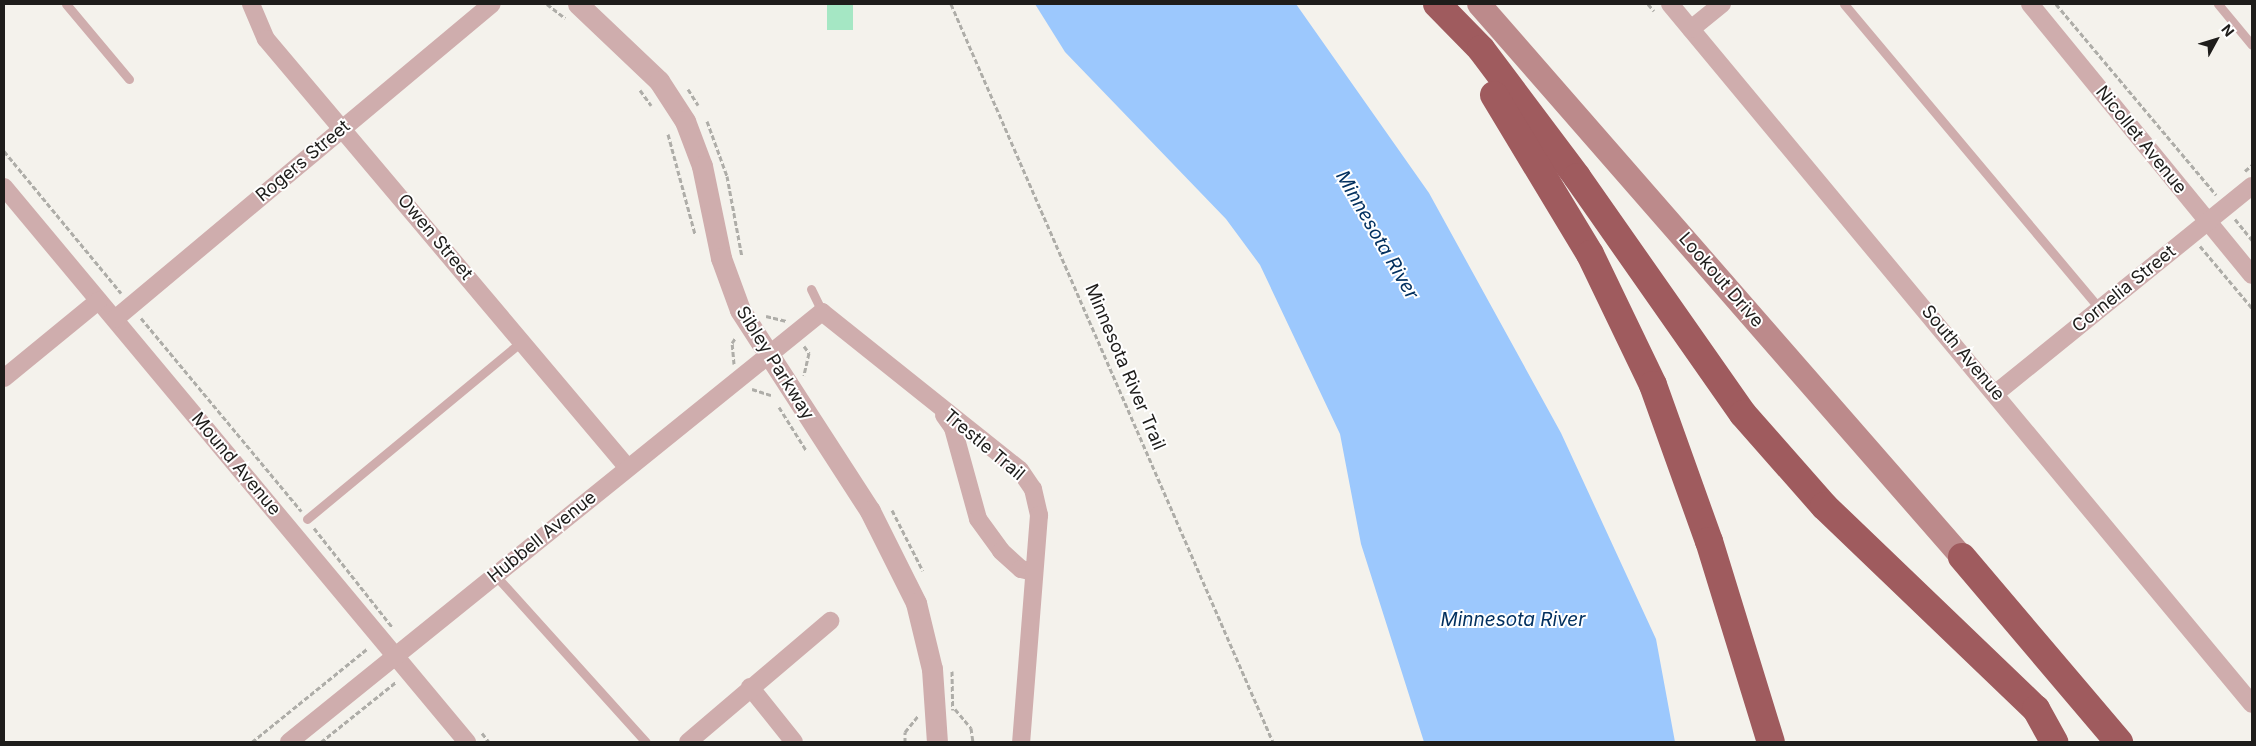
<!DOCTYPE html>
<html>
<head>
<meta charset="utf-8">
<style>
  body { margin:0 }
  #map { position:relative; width:2256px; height:746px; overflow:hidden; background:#f4f2ec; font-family:Inter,sans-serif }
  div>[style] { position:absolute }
  .green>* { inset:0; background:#a5e7c4; transform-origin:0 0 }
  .water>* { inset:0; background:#9cc8fd }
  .path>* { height:3px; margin-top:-1.5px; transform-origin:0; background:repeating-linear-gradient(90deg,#aeada8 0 5px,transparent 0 7.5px) }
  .service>* { height:9px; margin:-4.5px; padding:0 4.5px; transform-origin:4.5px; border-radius:4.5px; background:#cfadad }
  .minor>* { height:18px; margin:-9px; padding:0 9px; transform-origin:9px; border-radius:9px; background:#cfadad }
  .tertiary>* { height:21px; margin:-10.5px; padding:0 10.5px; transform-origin:10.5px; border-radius:10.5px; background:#cfadad }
  .secondary>* { height:24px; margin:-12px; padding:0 12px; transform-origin:12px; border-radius:12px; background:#bc8a8b }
  .motorway>* { height:28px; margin:-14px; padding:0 14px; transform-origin:14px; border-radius:14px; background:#9f5b5e }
  span { translate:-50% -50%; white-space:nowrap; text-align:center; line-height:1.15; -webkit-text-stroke:4px #fff; paint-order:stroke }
  .street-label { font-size:18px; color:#1e1d1b }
  .water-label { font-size:19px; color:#033160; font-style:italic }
  .frame { position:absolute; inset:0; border:5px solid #1e1d1b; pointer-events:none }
  .north { position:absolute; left:2191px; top:15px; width:50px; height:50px; -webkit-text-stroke:4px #fff; paint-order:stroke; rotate:51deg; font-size:14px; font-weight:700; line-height:20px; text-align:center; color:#1e1d1b }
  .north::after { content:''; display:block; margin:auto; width:18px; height:22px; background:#1e1d1b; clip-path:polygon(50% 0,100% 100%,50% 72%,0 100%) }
</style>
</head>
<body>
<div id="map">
  <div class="green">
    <i style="left:827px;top:4px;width:26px;height:26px"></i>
  </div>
  <div class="water">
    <i style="clip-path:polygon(1035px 4px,1296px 4px,1429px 193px,1561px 433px,1656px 639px,1675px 742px,1424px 742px,1361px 544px,1340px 434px,1260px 265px,1226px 219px,1065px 52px)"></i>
  </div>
  <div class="path">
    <i style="left:547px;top:4px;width:23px;rotate:38deg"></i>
    <i style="left:951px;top:4px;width:805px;rotate:66.43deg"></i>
    <i style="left:1648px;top:4px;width:9px;rotate:49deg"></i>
    <i style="left:2056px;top:4px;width:249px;rotate:50deg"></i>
    <i style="left:688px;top:89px;width:19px;rotate:58deg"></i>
    <i style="left:640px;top:90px;width:19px;rotate:54deg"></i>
    <i style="left:707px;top:121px;width:59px;rotate:70deg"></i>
    <i style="left:727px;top:176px;width:82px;rotate:79.5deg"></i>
    <i style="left:668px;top:134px;width:104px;rotate:74.9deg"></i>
    <i style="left:4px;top:151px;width:184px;rotate:50.5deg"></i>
    <i style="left:2245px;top:171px;width:9px;rotate:-41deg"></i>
    <i style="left:2235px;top:219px;width:27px;rotate:51deg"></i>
    <i style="left:2200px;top:246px;width:81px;rotate:50deg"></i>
    <i style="left:766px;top:316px;width:21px;rotate:14deg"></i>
    <i style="left:141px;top:318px;width:251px;rotate:50.3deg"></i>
    <i style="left:804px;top:346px;width:9px;rotate:54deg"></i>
    <i style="left:809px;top:353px;width:23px;rotate:103deg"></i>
    <i style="left:734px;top:364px;width:21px;rotate:-95deg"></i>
    <i style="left:732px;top:343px;width:7px;rotate:-56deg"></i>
    <i style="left:752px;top:389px;width:20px;rotate:18deg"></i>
    <i style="left:779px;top:407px;width:51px;rotate:57.9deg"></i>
    <i style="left:892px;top:510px;width:68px;rotate:63.1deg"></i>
    <i style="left:314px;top:528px;width:127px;rotate:51.7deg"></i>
    <i style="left:952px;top:671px;width:39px;rotate:89deg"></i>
    <i style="left:955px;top:709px;width:25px;rotate:50deg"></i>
    <i style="left:971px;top:728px;width:14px;rotate:82deg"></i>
    <i style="left:482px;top:733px;width:11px;rotate:52deg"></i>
    <i style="left:252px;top:742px;width:149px;rotate:-39deg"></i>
    <i style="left:321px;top:742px;width:96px;rotate:-38.7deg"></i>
    <i style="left:905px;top:742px;width:10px;rotate:-90deg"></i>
    <i style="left:905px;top:732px;width:21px;rotate:-51deg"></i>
  </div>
  <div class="service">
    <i style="left:66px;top:4px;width:98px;rotate:50deg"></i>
    <i style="left:1844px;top:4px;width:398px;rotate:50deg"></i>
    <i style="left:2218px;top:4px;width:53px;rotate:50.3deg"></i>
    <i style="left:811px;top:289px;width:25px;rotate:64deg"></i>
    <i style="left:307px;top:519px;width:279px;rotate:-39.6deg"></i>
    <i style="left:495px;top:575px;width:225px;rotate:47.9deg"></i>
  </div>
  <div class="minor">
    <i style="left:251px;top:4px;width:38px;rotate:67deg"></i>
    <i style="left:266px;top:39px;width:560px;rotate:49.85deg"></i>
    <i style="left:1670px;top:4px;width:910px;rotate:50.26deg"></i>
    <i style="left:2030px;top:4px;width:350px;rotate:50.7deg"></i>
    <i style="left:1691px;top:29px;width:40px;rotate:-39deg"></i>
    <i style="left:4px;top:187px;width:723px;rotate:50.16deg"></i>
    <i style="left:115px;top:319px;width:491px;rotate:-39.9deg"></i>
    <i style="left:4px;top:378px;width:122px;rotate:-39.3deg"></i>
    <i style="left:1996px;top:393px;width:329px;rotate:-39deg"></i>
    <i style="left:944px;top:415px;width:16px;rotate:55deg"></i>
    <i style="left:953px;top:428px;width:94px;rotate:74.6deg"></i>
    <i style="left:978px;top:519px;width:39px;rotate:54deg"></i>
    <i style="left:1001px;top:551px;width:27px;rotate:42deg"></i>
    <i style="left:1021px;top:569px;width:13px;rotate:13deg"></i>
    <i style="left:750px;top:687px;width:70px;rotate:51.3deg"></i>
    <i style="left:289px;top:742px;width:685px;rotate:-38.9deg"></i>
    <i style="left:822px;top:312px;width:253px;rotate:38.6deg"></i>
    <i style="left:1020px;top:470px;width:23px;rotate:56deg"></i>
    <i style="left:1033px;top:489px;width:27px;rotate:77deg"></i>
    <i style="left:1039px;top:515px;width:228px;rotate:94.5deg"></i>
    <i style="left:688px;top:742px;width:187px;rotate:-40.4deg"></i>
  </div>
  <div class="tertiary">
    <i style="left:578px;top:4px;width:112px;rotate:43.5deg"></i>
    <i style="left:659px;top:81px;width:48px;rotate:57deg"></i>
    <i style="left:685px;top:121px;width:48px;rotate:69.3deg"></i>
    <i style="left:702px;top:166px;width:94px;rotate:78.3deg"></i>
    <i style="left:721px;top:258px;width:55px;rotate:69.9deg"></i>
    <i style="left:740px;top:310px;width:239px;rotate:57.1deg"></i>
    <i style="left:870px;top:511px;width:103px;rotate:63.4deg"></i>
    <i style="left:916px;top:603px;width:68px;rotate:76.4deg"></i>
    <i style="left:932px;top:669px;width:73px;rotate:86.1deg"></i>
  </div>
  <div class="secondary">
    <i style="left:1479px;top:4px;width:734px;rotate:48.87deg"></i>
  </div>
  <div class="motorway">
    <i style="left:1437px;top:4px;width:63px;rotate:45.6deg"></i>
    <i style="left:1481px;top:49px;width:160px;rotate:53.1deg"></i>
    <i style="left:1577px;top:177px;width:289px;rotate:55deg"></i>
    <i style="left:1743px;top:414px;width:123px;rotate:48.6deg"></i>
    <i style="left:1824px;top:506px;width:294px;rotate:43.8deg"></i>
    <i style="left:2036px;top:709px;width:38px;rotate:61deg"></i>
    <i style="left:1494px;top:95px;width:186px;rotate:58.9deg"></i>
    <i style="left:1590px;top:254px;width:145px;rotate:64.3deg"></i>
    <i style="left:1653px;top:385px;width:166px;rotate:70.3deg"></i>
    <i style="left:1709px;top:541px;width:210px;rotate:72.9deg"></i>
    <i style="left:1962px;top:557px;width:243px;rotate:49.7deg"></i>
  </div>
  <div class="street-label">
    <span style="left:2141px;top:140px;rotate:51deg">Nicollet Avenue</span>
    <span style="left:303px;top:161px;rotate:-40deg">Rogers Street</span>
    <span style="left:435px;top:237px;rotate:50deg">Owen Street</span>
    <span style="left:1721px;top:280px;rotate:49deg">Lookout Drive</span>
    <span style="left:2124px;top:289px;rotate:-39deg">Cornelia Street</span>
    <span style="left:1963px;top:353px;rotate:50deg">South Avenue</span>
    <span style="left:775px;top:363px;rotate:58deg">Sibley Parkway</span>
    <span style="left:1125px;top:367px;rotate:67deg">Minnesota River Trail</span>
    <span style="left:984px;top:445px;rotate:40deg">Trestle Trail</span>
    <span style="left:236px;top:464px;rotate:50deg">Mound Avenue</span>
    <span style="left:542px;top:537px;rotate:-39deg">Hubbell Avenue</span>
  </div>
  <div class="water-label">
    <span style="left:1377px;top:235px;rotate:60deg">Minnesota River</span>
    <span style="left:1513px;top:620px">Minnesota River</span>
  </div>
  <div class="frame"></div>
  <div class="north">N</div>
</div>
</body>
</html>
